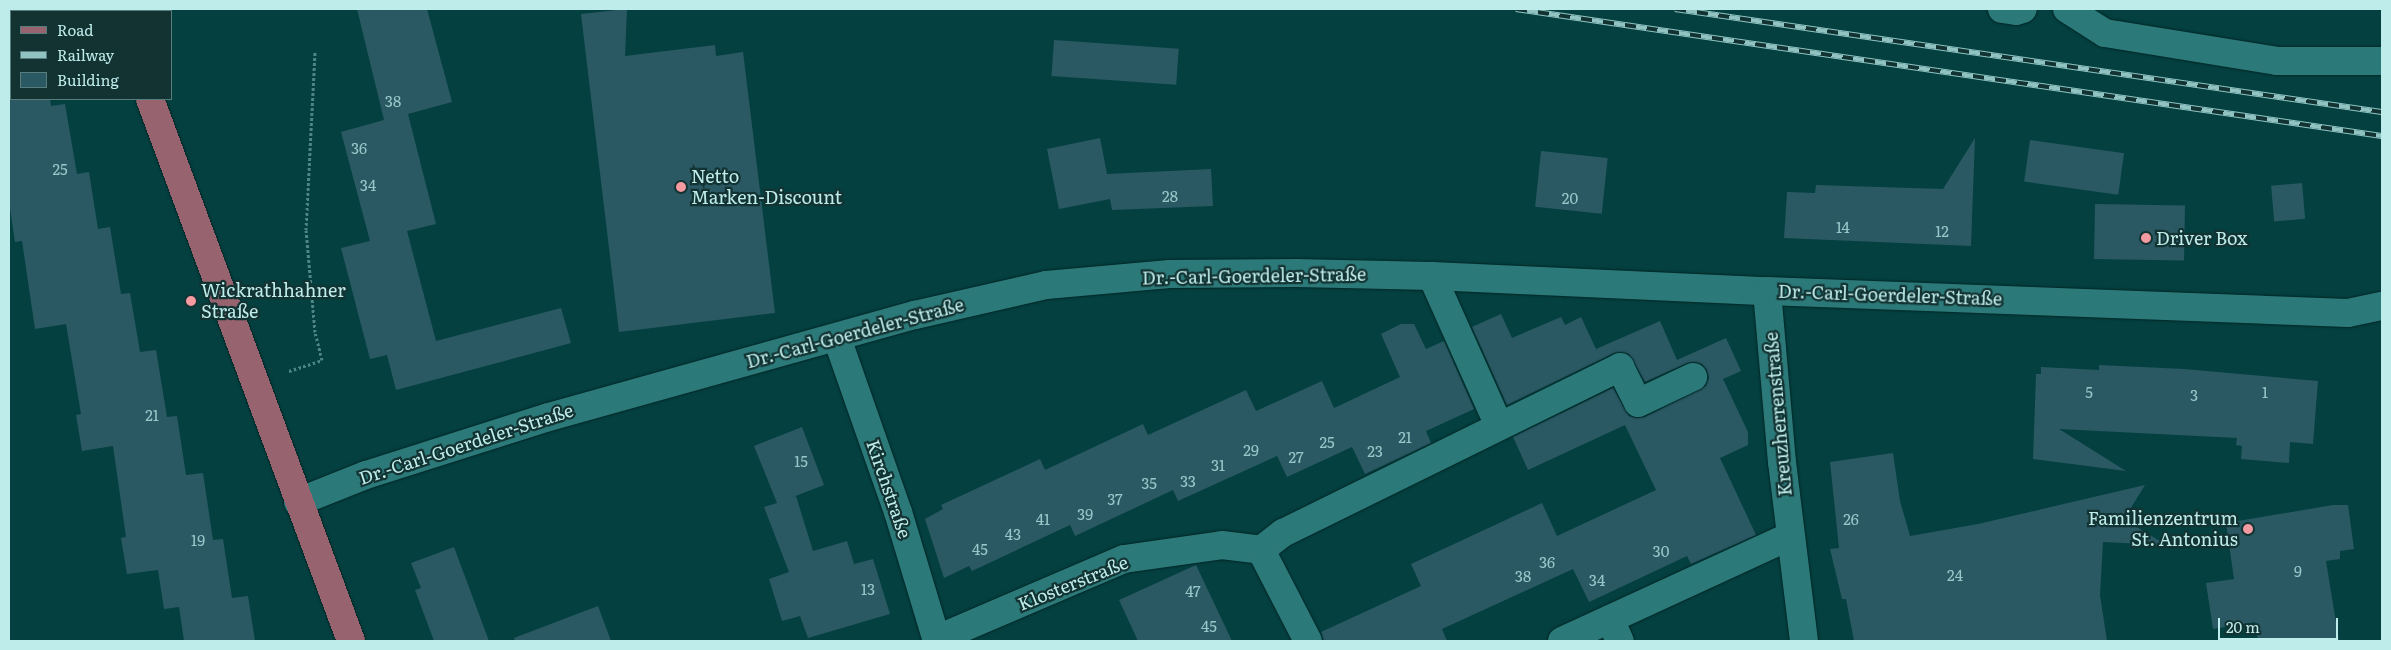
<!DOCTYPE html>
<html>
<head>
<meta charset="utf-8">
<style>
  body { margin:0 }
  #map { position:relative; width:2391px; height:650px; overflow:hidden; background:#044040; font-family:Literata,serif }
  div>[style] { position:absolute }
  .building>* { inset:0; background:#2a5964; transform-origin:0 0 }
  .path>* { height:3px; margin-top:-1.5px; transform-origin:0; background:repeating-linear-gradient(90deg,#4f8585 0 2.5px,transparent 0 5px) }
  .roads { filter:drop-shadow(0 0 1px #032424) drop-shadow(0 0 1px #032424) }
  .minor>* { height:28px; margin:-14px; padding:0 14px; transform-origin:14px; border-radius:14px; background:#2b7978 }
  .major>* { height:28px; margin:-14px; padding:0 14px; transform-origin:14px; border-radius:14px; background:#96636e }
  .rail>* { height:5.5px; margin-top:-2.75px; transform-origin:0; background:repeating-linear-gradient(90deg,#133333 0 11px,#91c3c2 0 22px); box-sizing:border-box; border-block:1px solid #91c3c2 }
  .dots>* { width:14px; height:14px; translate:-50% -50%; box-sizing:border-box; border:2px solid #133333; border-radius:50% }
  span { translate:-50% -50%; white-space:nowrap; text-align:center; line-height:1.15; -webkit-text-stroke:4.5px #133333; paint-order:stroke }
  .number-label { font-size:15px; color:#99c7c9 }
  .number-label span { -webkit-text-stroke-width:0 }
  .poi-label { font-size:18px; color:#beeceb }
  .left { translate:0 -50%; text-align:left }
  .right { translate:-100% -50%; text-align:right }
  .street-label { font-size:18px; color:#beeceb }
  .frame { position:absolute; inset:0; border:10px solid #beeceb; pointer-events:none }
  .legend { position:absolute; left:10px; top:10px; width:162px; height:90px; box-sizing:border-box; background:#133333; border:1px solid #577d7d; margin:0; padding:6px 9px; list-style:none; font-size:15px; color:#beeceb }
  .legend li { display:flex; align-items:center; gap:10px; height:25px }
  .legend b { width:25px; border:1px solid #577d7d }
  .scale { position:absolute; left:2218px; top:618px; width:120px; height:22px; box-sizing:border-box; border:2px solid #beeceb; border-top:0; padding-left:6px; font-size:15px; line-height:18px; white-space:nowrap; color:#beeceb; -webkit-text-stroke:4px #133333; paint-order:stroke }
</style>
</head>
<body>
<div id="map">
  <div class="building">
    <i style="clip-path:polygon(357px 9px,427px 9px,452px 102px,408px 114px,436px 224px,407px 231px,436px 341px,561px 308px,571px 343px,396px 390px,387px 355px,370px 359px,341px 248px,370px 241px,341px 132px,384px 120px)"></i>
    <i style="clip-path:polygon(627px 9px,625px 56px,715px 45px,716px 56px,743px 52px,775px 313px,619px 332px,581px 14px)"></i>
    <i style="left:1054px;top:40px;width:125px;height:36px;rotate:4deg"></i>
    <i style="clip-path:polygon(9px 99px,50px 99px,51px 106px,65px 104px,77px 174px,89px 172px,98px 229px,110px 227px,121px 294px,130px 293px,140px 352px,156px 350px,167px 417px,177px 416px,186px 475px,203px 473px,213px 540px,223px 539px,232px 598px,248px 596px,255px 641px,184px 641px,179px 607px,164px 609px,158px 570px,127px 574px,121px 538px,126px 537px,113px 446px,82px 451px,76px 415px,81px 414px,66px 324px,35px 329px,22px 241px,15px 242px,9px 201px)"></i>
    <i style="clip-path:polygon(1100px 138px,1107px 174px,1211px 169px,1213px 206px,1112px 210px,1110px 199px,1059px 209px,1047px 149px)"></i>
    <i style="clip-path:polygon(1975px 138px,1971px 246px,1784px 238px,1787px 192px,1815px 193px,1816px 185px,1943px 189px)"></i>
    <i style="left:2030px;top:140px;width:95px;height:42px;rotate:8deg"></i>
    <i style="left:1541px;top:151px;width:67px;height:56px;rotate:6deg"></i>
    <i style="left:2302px;top:183px;width:36px;height:31px;rotate:85deg"></i>
    <i style="left:2095px;top:204px;width:90px;height:55px;rotate:1deg"></i>
    <i style="clip-path:polygon(1501px 314px,1512px 338px,1561px 317px,1565px 325px,1581px 317px,1596px 349px,1660px 321px,1677px 360px,1726px 338px,1741px 371px,1723px 379px,1748px 432px,1748px 445px,1720px 458px,1756px 535px,1691px 564px,1687px 556px,1589px 602px,1573px 569px,1442px 629px,1447px 641px,1324px 641px,1321px 632px,1421px 586px,1411px 564px,1542px 503px,1557px 536px,1656px 490px,1625px 425px,1528px 470px,1513px 437px,1613px 388px,1629px 416px,1636px 418px,1645px 417px,1706px 386px,1709px 378px,1707px 370px,1702px 364px,1695px 362px,1687px 363px,1645px 382px,1629px 354px,1621px 352px,1614px 353px,1507px 405px,1472px 327px)"></i>
    <i style="clip-path:polygon(1401px 324px,1414px 324px,1426px 349px,1444px 341px,1474px 409px,1426px 431px,1431px 443px,1365px 474px,1352px 447px,1287px 477px,1277px 456px,1178px 501px,1173px 490px,1075px 536px,1070px 525px,972px 571px,969px 566px,944px 578px,925px 519px,943px 509px,941px 505px,1040px 459px,1045px 470px,1143px 424px,1148px 435px,1246px 390px,1256px 411px,1322px 381px,1334px 408px,1400px 377px,1381px 334px)"></i>
    <i style="clip-path:polygon(2099px 365px,2184px 369px,2318px 381px,2313px 444px,2290px 442px,2289px 463px,2241px 459px,2242px 446px,2236px 445px,2237px 438px,2059px 429px,2126px 471px,2033px 459px,2036px 374px,2041px 374px,2041px 367px,2099px 370px)"></i>
    <i style="clip-path:polygon(802px 427px,824px 485px,785px 500px,796px 496px,813px 551px,847px 541px,854px 564px,873px 559px,890px 614px,808px 638px,800px 616px,782px 621px,769px 579px,789px 572px,764px 507px,777px 503px,754px 446px)"></i>
    <i style="clip-path:polygon(1893px 453px,1900px 501px,1910px 536px,1978px 524px,2145px 485px,2124px 519px,2166px 545px,2103px 542px,2100px 595px,2107px 641px,1854px 641px,1846px 599px,1842px 599px,1830px 549px,1839px 548px,1830px 462px)"></i>
    <i style="clip-path:polygon(2333px 505px,2348px 505px,2354px 549px,2340px 551px,2340px 559px,2326px 561px,2339px 641px,2258px 641px,2255px 622px,2213px 629px,2206px 583px,2234px 579px,2226px 523px)"></i>
    <i style="clip-path:polygon(454px 547px,489px 641px,434px 641px,415px 590px,421px 588px,411px 563px)"></i>
    <i style="clip-path:polygon(1196px 565px,1232px 641px,1138px 641px,1119px 600px)"></i>
    <i style="clip-path:polygon(598px 606px,611px 641px,515px 641px,514px 638px)"></i>
  </div>
  <div class="path">
    <i style="left:289px;top:371px;width:35px;rotate:-18deg"></i>
    <i style="left:322px;top:360px;width:29px;rotate:-104deg"></i>
    <i style="left:315px;top:332px;width:102px;rotate:-95deg"></i>
    <i style="left:306px;top:230px;width:178px;rotate:-87.1deg"></i>
  </div>
  <div class="roads">
    <div class="minor">
      <i style="left:2002px;top:9px;width:14px;rotate:8deg"></i>
      <i style="left:2016px;top:11px;width:7px;rotate:-16deg"></i>
      <i style="left:2067px;top:9px;width:45px;rotate:32.3deg"></i>
      <i style="left:2105px;top:33px;width:174px;rotate:9.2deg"></i>
      <i style="left:2277px;top:61px;width:105px"></i>
      <i style="left:1432px;top:276px;width:164px;rotate:65.9deg"></i>
      <i style="left:1767px;top:291px;width:172px;rotate:85deg"></i>
      <i style="left:1782px;top:462px;width:180px;rotate:83deg"></i>
      <i style="left:837px;top:338px;width:184px;rotate:70.7deg"></i>
      <i style="left:898px;top:512px;width:135px;rotate:73.2deg"></i>
      <i style="left:298px;top:502px;width:73px;rotate:-21.7deg"></i>
      <i style="left:366px;top:475px;width:192px;rotate:-17.6deg"></i>
      <i style="left:549px;top:417px;width:380px;rotate:-15.6deg"></i>
      <i style="left:915px;top:315px;width:134px;rotate:-12.9deg"></i>
      <i style="left:1046px;top:285px;width:124px;rotate:-5.1deg"></i>
      <i style="left:1170px;top:274px;width:126px;rotate:-0.5deg"></i>
      <i style="left:1296px;top:273px;width:136px;rotate:1.3deg"></i>
      <i style="left:1432px;top:276px;width:335px;rotate:2.6deg"></i>
      <i style="left:1767px;top:291px;width:581px;rotate:2.17deg"></i>
      <i style="left:2348px;top:313px;width:35px;rotate:-12deg"></i>
      <i style="left:1261px;top:550px;width:28px;rotate:-38deg"></i>
      <i style="left:1283px;top:533px;width:376px;rotate:-26.2deg"></i>
      <i style="left:1620px;top:367px;width:40px;rotate:63.4deg"></i>
      <i style="left:1638px;top:403px;width:61px;rotate:-25.3deg"></i>
      <i style="left:1610px;top:619px;width:24px;rotate:66deg"></i>
      <i style="left:937px;top:639px;width:203px;rotate:-23.2deg"></i>
      <i style="left:1124px;top:559px;width:99px;rotate:-8.1deg"></i>
      <i style="left:1222px;top:545px;width:39px;rotate:7deg"></i>
      <i style="left:1261px;top:550px;width:102px;rotate:62.7deg"></i>
      <i style="left:1562px;top:641px;width:251px;rotate:-24.7deg"></i>
    </div>
    <div class="major">
      <i style="left:117px;top:9px;width:2px;rotate:63deg"></i>
      <i style="left:150px;top:99px;width:578px;rotate:69.65deg"></i>
    </div>
  </div>
  <div class="rail">
    <i style="left:1516px;top:9px;width:875px;rotate:8.34deg"></i>
    <i style="left:1675px;top:9px;width:714px;rotate:8.29deg"></i>
  </div>
  <div class="dots">
    <i style="left:681px;top:187px;background:#f49aa1"></i>
    <i style="left:2146px;top:238px;background:#f49aa1"></i>
    <i style="left:191px;top:301px;background:#f49aa1"></i>
    <i style="left:2248px;top:529px;background:#f49aa1"></i>
  </div>
  <div class="number-label">
    <span style="left:393px;top:101px">38</span>
    <span style="left:359px;top:148px">36</span>
    <span style="left:60px;top:169px">25</span>
    <span style="left:368px;top:185px">34</span>
    <span style="left:1170px;top:196px">28</span>
    <span style="left:1570px;top:198px">20</span>
    <span style="left:1843px;top:227px">14</span>
    <span style="left:1942px;top:231px">12</span>
    <span style="left:2089px;top:392px">5</span>
    <span style="left:2265px;top:392px">1</span>
    <span style="left:2194px;top:395px">3</span>
    <span style="left:152px;top:415px">21</span>
    <span style="left:1405px;top:437px">21</span>
    <span style="left:1327px;top:442px">25</span>
    <span style="left:1251px;top:450px">29</span>
    <span style="left:1375px;top:451px">23</span>
    <span style="left:1296px;top:457px">27</span>
    <span style="left:801px;top:461px">15</span>
    <span style="left:1218px;top:465px">31</span>
    <span style="left:1188px;top:481px">33</span>
    <span style="left:1149px;top:483px">35</span>
    <span style="left:1115px;top:499px">37</span>
    <span style="left:1085px;top:514px">39</span>
    <span style="left:1043px;top:519px">41</span>
    <span style="left:1851px;top:519px">26</span>
    <span style="left:1013px;top:534px">43</span>
    <span style="left:198px;top:540px">19</span>
    <span style="left:980px;top:549px">45</span>
    <span style="left:1661px;top:551px">30</span>
    <span style="left:1547px;top:562px">36</span>
    <span style="left:2298px;top:571px">9</span>
    <span style="left:1955px;top:575px">24</span>
    <span style="left:1523px;top:576px">38</span>
    <span style="left:1597px;top:580px">34</span>
    <span style="left:868px;top:589px">13</span>
    <span style="left:1193px;top:591px">47</span>
    <span style="left:1209px;top:626px">45</span>
  </div>
  <div class="poi-label">
    <span class="left" style="left:691px;top:187px">Netto<br>Marken-Discount</span>
    <span class="left" style="left:2156px;top:238px">Driver Box</span>
    <span class="left" style="left:201px;top:301px">Wickrathhahner<br>Straße</span>
    <span class="right" style="left:2238px;top:529px">Familienzentrum<br>St. Antonius</span>
  </div>
  <div class="street-label">
    <span style="left:1254px;top:276px;rotate:-1deg">Dr.-Carl-Goerdeler-Straße</span>
    <span style="left:1890px;top:295px;rotate:2deg">Dr.-Carl-Goerdeler-Straße</span>
    <span style="left:855px;top:333px;rotate:-15deg">Dr.-Carl-Goerdeler-Straße</span>
    <span style="left:1778px;top:414px;rotate:-95deg">Kreuzherrenstraße</span>
    <span style="left:466px;top:444px;rotate:-18deg">Dr.-Carl-Goerdeler-Straße</span>
    <span style="left:889px;top:489px;rotate:71deg">Kirchstraße</span>
    <span style="left:1073px;top:583px;rotate:-22deg">Klosterstraße</span>
  </div>
  <div class="frame"></div>
  <ul class="legend">
  <li><b style="height:6px;background:#96636e"></b>Road</li>
  <li><b style="height:6px;background:#91c3c2"></b>Railway</li>
  <li><b style="height:14px;background:#2a5964"></b>Building</li>
  </ul>
  <div class="scale">20 m</div>
</div>
</body>
</html>
